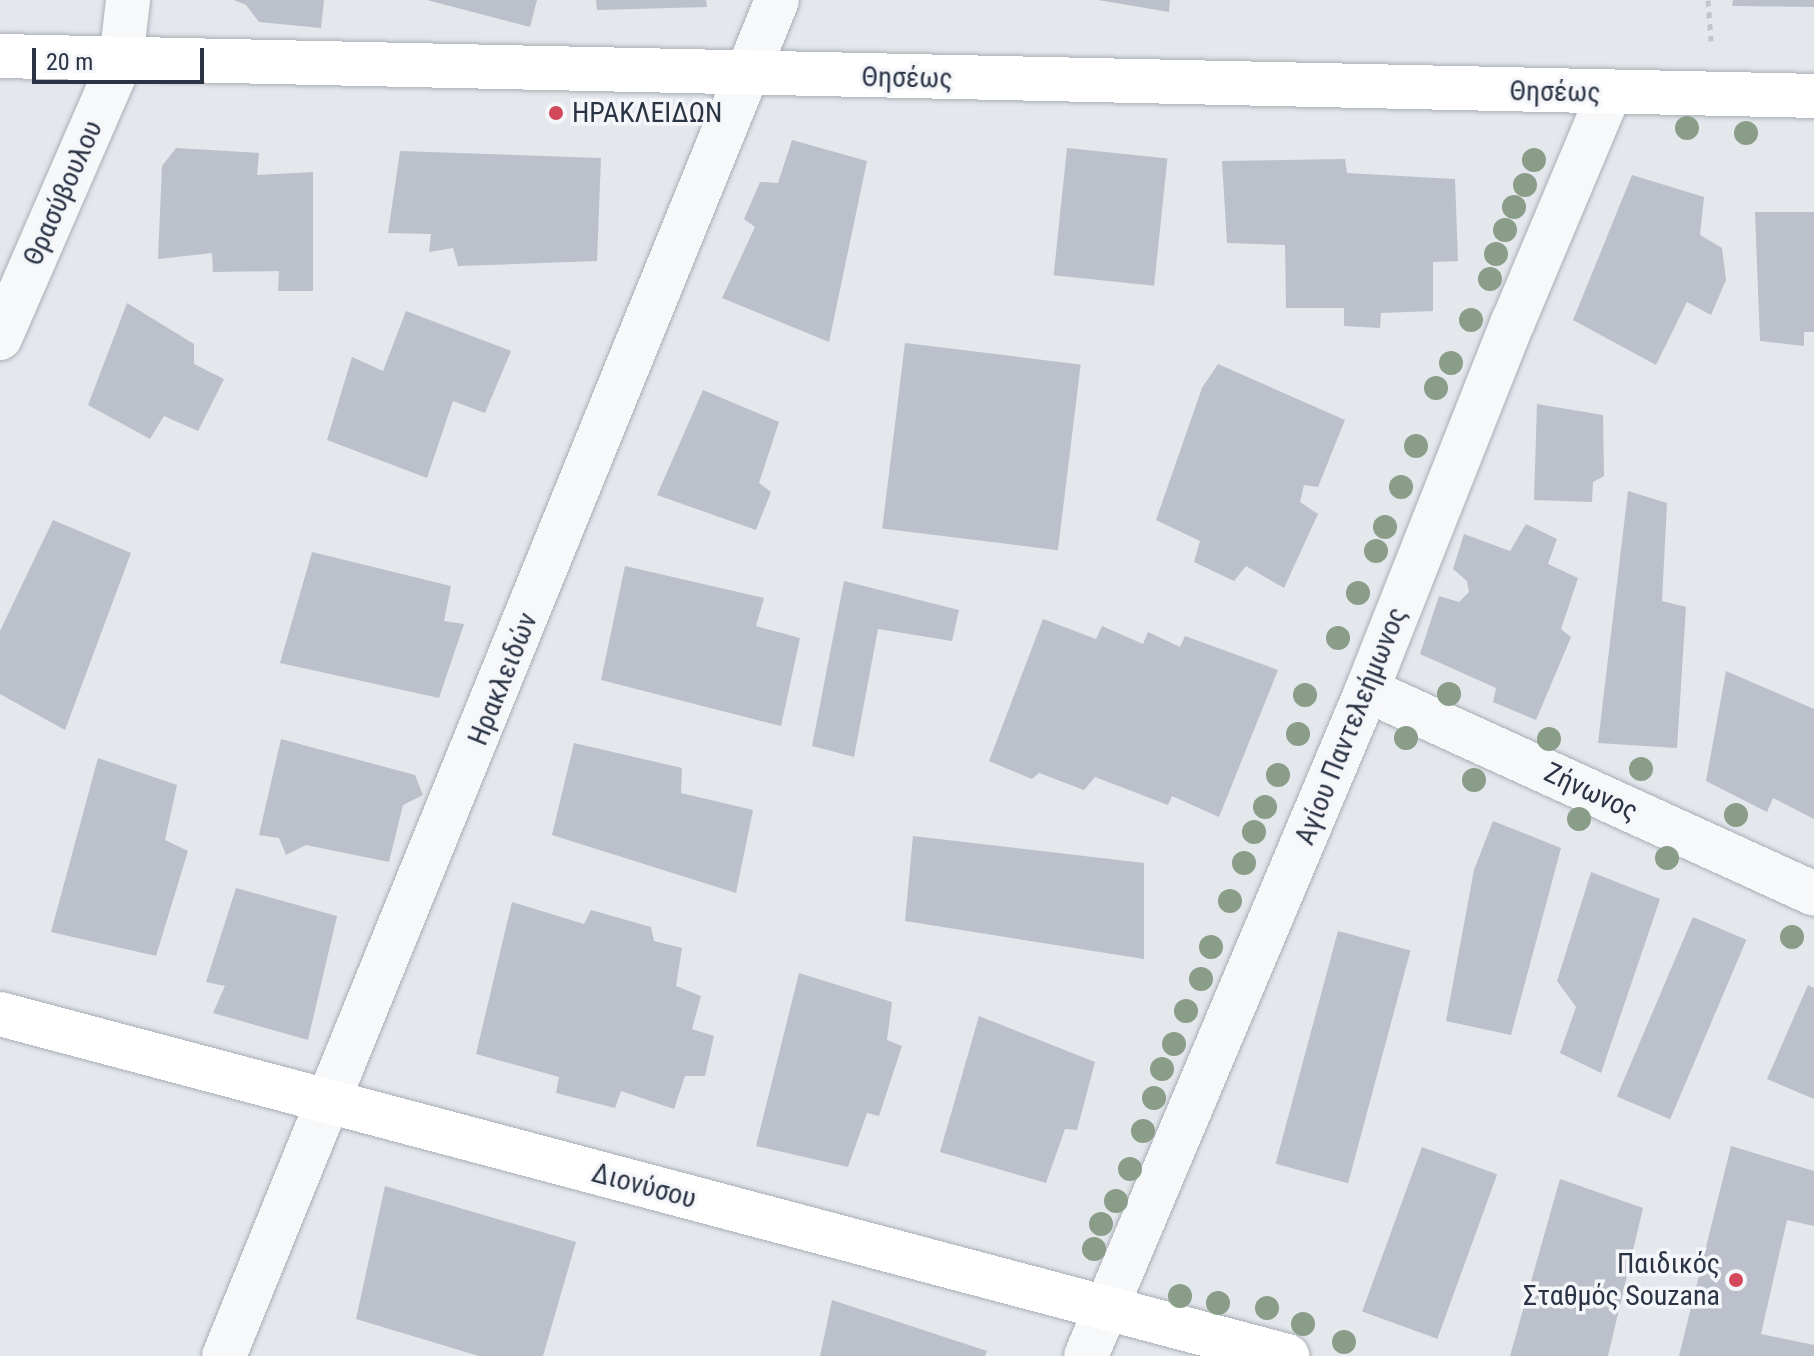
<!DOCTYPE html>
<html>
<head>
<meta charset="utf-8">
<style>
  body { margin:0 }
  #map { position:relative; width:1814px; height:1356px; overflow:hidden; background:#e4e7ec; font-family:"Roboto Condensed",sans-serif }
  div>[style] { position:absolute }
  .building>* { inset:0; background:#bbc0ca; transform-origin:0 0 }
  .path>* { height:5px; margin-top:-2.5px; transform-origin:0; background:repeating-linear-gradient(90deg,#c2c5cb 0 6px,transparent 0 12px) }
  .roads { filter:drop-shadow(0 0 2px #a9aeb7) drop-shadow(0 0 2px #a9aeb7) }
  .street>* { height:44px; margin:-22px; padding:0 22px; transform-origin:22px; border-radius:22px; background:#f7f8fa }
  .secondary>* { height:44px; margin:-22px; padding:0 22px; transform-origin:22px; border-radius:22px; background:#fff }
  .trees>* { width:24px; height:24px; margin:-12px; border-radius:50%; background:#899d89 }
  .dots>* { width:22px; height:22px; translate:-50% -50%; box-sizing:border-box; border:4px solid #f4f6f9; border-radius:50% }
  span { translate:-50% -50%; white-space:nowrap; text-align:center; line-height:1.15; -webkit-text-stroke:7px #f4f6f9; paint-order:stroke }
  .street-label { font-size:28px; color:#2b3445 }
  .poi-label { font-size:28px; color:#2b3445 }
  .left { translate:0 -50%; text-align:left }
  .right { translate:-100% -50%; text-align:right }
  .scale { position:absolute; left:32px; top:48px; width:172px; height:36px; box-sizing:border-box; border:4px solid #2b3445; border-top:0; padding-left:10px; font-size:24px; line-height:28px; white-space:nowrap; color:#2b3445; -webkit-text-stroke:6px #f4f6f9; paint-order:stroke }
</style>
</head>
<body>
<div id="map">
  <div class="building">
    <i style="clip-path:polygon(234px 0,324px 0,321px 28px,259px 22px,246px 5px)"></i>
    <i style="clip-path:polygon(427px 0,537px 0,530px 27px)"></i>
    <i style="clip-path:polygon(596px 0,706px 0,707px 7px,597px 10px)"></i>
    <i style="clip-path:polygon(1098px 0,1170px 0,1169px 12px)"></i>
    <i style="clip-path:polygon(1733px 0,1814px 0,1814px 7px,1732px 6px)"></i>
    <i style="clip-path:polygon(792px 140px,867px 161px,829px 342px,722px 298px,755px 227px,744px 219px,760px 182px,778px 183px)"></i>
    <i style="clip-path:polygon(176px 148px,259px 153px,257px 175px,313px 172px,313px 291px,278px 291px,279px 271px,213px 272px,212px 253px,158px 259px,162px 166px)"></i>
    <i style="left:1067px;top:148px;width:101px;height:128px;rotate:6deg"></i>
    <i style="clip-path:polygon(400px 151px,601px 158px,597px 261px,458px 266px,453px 248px,429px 252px,431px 234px,388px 233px)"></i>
    <i style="clip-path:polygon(1345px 159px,1347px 173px,1455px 179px,1458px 261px,1433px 262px,1433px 311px,1381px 313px,1380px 328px,1344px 326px,1344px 308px,1286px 308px,1285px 245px,1227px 243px,1222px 161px)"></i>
    <i style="clip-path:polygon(1632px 175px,1704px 197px,1700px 235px,1722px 248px,1726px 280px,1711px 315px,1687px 302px,1656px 365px,1573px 320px)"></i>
    <i style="clip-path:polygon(1755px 212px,1814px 212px,1814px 332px,1804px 332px,1804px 346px,1760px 341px)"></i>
    <i style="clip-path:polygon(127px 303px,194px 344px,194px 364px,224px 379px,198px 431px,164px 416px,150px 439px,88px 405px)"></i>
    <i style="clip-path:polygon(406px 311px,511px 351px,485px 413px,453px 401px,427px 478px,327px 440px,352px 357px,383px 371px)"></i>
    <i style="left:905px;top:343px;width:177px;height:187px;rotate:7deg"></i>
    <i style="clip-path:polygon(1218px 364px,1345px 420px,1318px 487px,1304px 485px,1300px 502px,1318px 514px,1284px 588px,1246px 566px,1234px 581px,1194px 562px,1200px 541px,1156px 520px,1202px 388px)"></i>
    <i style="clip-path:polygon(703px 390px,779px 422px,759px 483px,771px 492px,756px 530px,657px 495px)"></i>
    <i style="clip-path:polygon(1537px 404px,1603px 415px,1604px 476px,1593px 482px,1592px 502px,1534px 500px)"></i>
    <i style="clip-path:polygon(1628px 491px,1667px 503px,1662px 601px,1686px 607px,1677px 748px,1598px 743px)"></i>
    <i style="clip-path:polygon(53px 520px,131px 553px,65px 730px,0 694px,0 631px)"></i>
    <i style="clip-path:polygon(1526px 524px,1557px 539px,1548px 564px,1578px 578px,1561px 629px,1571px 637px,1536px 720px,1493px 702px,1496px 688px,1420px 654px,1439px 596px,1459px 602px,1469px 592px,1467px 581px,1453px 569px,1464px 534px,1510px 551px)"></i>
    <i style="clip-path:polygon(312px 552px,451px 586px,444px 621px,464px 624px,439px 698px,280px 663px)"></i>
    <i style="clip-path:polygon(625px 566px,764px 598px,756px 626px,800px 638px,781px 726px,601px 680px)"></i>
    <i style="clip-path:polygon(844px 581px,959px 610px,952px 641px,878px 629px,854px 757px,812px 746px)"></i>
    <i style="clip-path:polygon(1043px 619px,1096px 639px,1102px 626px,1143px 644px,1148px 632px,1180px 647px,1185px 636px,1278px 670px,1219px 817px,1172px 796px,1168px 805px,1095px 777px,1084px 790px,1039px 773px,1032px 779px,989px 761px)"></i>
    <i style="clip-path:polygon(1726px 671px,1814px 709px,1814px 819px,1773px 798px,1767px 812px,1706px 781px)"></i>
    <i style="clip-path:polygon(281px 739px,415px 775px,423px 795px,403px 805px,389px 862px,306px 845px,286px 855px,279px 838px,259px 835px)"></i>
    <i style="clip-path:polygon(574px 743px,682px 768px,681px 793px,753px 810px,736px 893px,552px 835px)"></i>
    <i style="clip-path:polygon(98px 758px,177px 785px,165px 840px,188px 851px,156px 956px,51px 932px)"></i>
    <i style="clip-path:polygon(1493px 821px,1561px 848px,1511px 1035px,1446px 1021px,1474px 870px)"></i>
    <i style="clip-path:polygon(913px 836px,1144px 863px,1144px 959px,905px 921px)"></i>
    <i style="clip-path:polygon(1591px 872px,1660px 899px,1601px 1073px,1560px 1053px,1576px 1007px,1557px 981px)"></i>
    <i style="clip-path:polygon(236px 888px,337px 916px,308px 1040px,213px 1013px,225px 986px,206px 982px)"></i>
    <i style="clip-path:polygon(512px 902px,584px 924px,591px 910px,651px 927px,654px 941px,682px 948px,676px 986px,701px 996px,692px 1029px,714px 1036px,705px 1076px,685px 1076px,674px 1109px,621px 1091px,615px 1108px,556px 1093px,559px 1077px,476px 1054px)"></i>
    <i style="left:1693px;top:917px;width:58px;height:195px;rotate:23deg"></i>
    <i style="left:1338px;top:931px;width:75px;height:241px;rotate:15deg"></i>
    <i style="clip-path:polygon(799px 973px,892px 1002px,887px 1040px,902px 1046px,879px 1116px,867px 1113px,848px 1167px,756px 1146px)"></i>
    <i style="clip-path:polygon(1808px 985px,1814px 988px,1814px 1099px,1767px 1079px)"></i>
    <i style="clip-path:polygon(979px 1016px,1095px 1062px,1077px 1130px,1065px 1129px,1046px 1183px,940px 1152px)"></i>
    <i style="clip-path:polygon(1731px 1146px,1814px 1171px,1814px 1226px,1787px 1220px,1761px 1334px,1814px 1345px,1814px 1356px,1679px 1356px)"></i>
    <i style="left:1422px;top:1147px;width:80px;height:175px;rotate:20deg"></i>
    <i style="clip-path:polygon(1560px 1179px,1643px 1208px,1608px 1356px,1510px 1356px)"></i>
    <i style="clip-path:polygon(385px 1186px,576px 1242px,543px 1356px,479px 1356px,356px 1319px)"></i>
    <i style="clip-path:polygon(832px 1300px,987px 1351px,985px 1356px,820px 1356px)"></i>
  </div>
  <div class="path">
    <i style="left:1708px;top:0;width:41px;rotate:85.8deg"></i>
  </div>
  <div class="roads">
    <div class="street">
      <i style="left:0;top:338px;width:303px;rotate:-66.5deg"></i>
      <i style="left:121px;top:60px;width:60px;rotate:-83.3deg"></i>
      <i style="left:1367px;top:690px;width:491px;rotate:24.5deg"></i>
      <i style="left:224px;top:1356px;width:1464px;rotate:-67.81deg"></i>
      <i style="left:1086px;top:1356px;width:723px;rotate:-67.12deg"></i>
      <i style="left:1367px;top:690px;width:396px;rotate:-68.4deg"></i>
      <i style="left:1513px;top:322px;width:247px;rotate:-67.2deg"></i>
    </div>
    <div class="secondary">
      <i style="left:0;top:56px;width:1814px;rotate:1.26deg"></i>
      <i style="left:0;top:1014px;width:1332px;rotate:14.88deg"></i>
    </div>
  </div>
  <div class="trees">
    <i style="left:1687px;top:128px"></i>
    <i style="left:1746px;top:133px"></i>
    <i style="left:1534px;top:160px"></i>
    <i style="left:1525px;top:185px"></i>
    <i style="left:1514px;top:207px"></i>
    <i style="left:1505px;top:230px"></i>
    <i style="left:1496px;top:254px"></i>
    <i style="left:1490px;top:279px"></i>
    <i style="left:1471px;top:320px"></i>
    <i style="left:1451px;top:363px"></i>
    <i style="left:1436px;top:388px"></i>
    <i style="left:1416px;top:446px"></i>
    <i style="left:1401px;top:487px"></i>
    <i style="left:1385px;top:527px"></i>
    <i style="left:1376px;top:551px"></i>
    <i style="left:1358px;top:593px"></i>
    <i style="left:1338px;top:638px"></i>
    <i style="left:1449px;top:694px"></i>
    <i style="left:1305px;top:695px"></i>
    <i style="left:1298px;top:734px"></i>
    <i style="left:1406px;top:738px"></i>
    <i style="left:1549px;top:739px"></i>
    <i style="left:1641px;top:769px"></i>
    <i style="left:1278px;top:775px"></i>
    <i style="left:1474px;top:780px"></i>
    <i style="left:1265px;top:807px"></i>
    <i style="left:1736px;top:815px"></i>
    <i style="left:1579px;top:819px"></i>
    <i style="left:1254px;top:832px"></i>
    <i style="left:1667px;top:858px"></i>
    <i style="left:1244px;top:863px"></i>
    <i style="left:1230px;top:901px"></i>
    <i style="left:1792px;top:937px"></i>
    <i style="left:1211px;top:947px"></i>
    <i style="left:1201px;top:979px"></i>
    <i style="left:1186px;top:1011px"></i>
    <i style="left:1174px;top:1044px"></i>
    <i style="left:1162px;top:1069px"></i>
    <i style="left:1154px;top:1098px"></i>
    <i style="left:1143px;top:1131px"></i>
    <i style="left:1130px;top:1169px"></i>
    <i style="left:1116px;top:1201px"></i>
    <i style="left:1101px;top:1224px"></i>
    <i style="left:1094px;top:1249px"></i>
    <i style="left:1180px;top:1296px"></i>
    <i style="left:1218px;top:1303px"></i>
    <i style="left:1267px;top:1308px"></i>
    <i style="left:1303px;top:1324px"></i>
    <i style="left:1344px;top:1342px"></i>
  </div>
  <div class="dots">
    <i style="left:556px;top:113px;background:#d1495b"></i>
    <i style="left:1736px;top:1280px;background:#d1495b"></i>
  </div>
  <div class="street-label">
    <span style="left:907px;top:78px;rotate:1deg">Θησέως</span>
    <span style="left:1555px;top:92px;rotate:1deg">Θησέως</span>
    <span style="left:63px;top:193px;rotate:-66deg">Θρασύβουλου</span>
    <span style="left:503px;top:679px;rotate:-68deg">Ηρακλειδών</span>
    <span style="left:1351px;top:726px;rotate:-68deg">Αγίου Παντελεήμωνος</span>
    <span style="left:1591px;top:792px;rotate:25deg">Ζήνωνος</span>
    <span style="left:644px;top:1186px;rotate:15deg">Διονύσου</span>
  </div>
  <div class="poi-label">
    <span class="left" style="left:572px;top:113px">ΗΡΑΚΛΕΙΔΩΝ</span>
    <span class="right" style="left:1720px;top:1280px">Παιδικός<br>Σταθμός Souzana</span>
  </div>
  <div class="scale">20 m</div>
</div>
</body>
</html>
